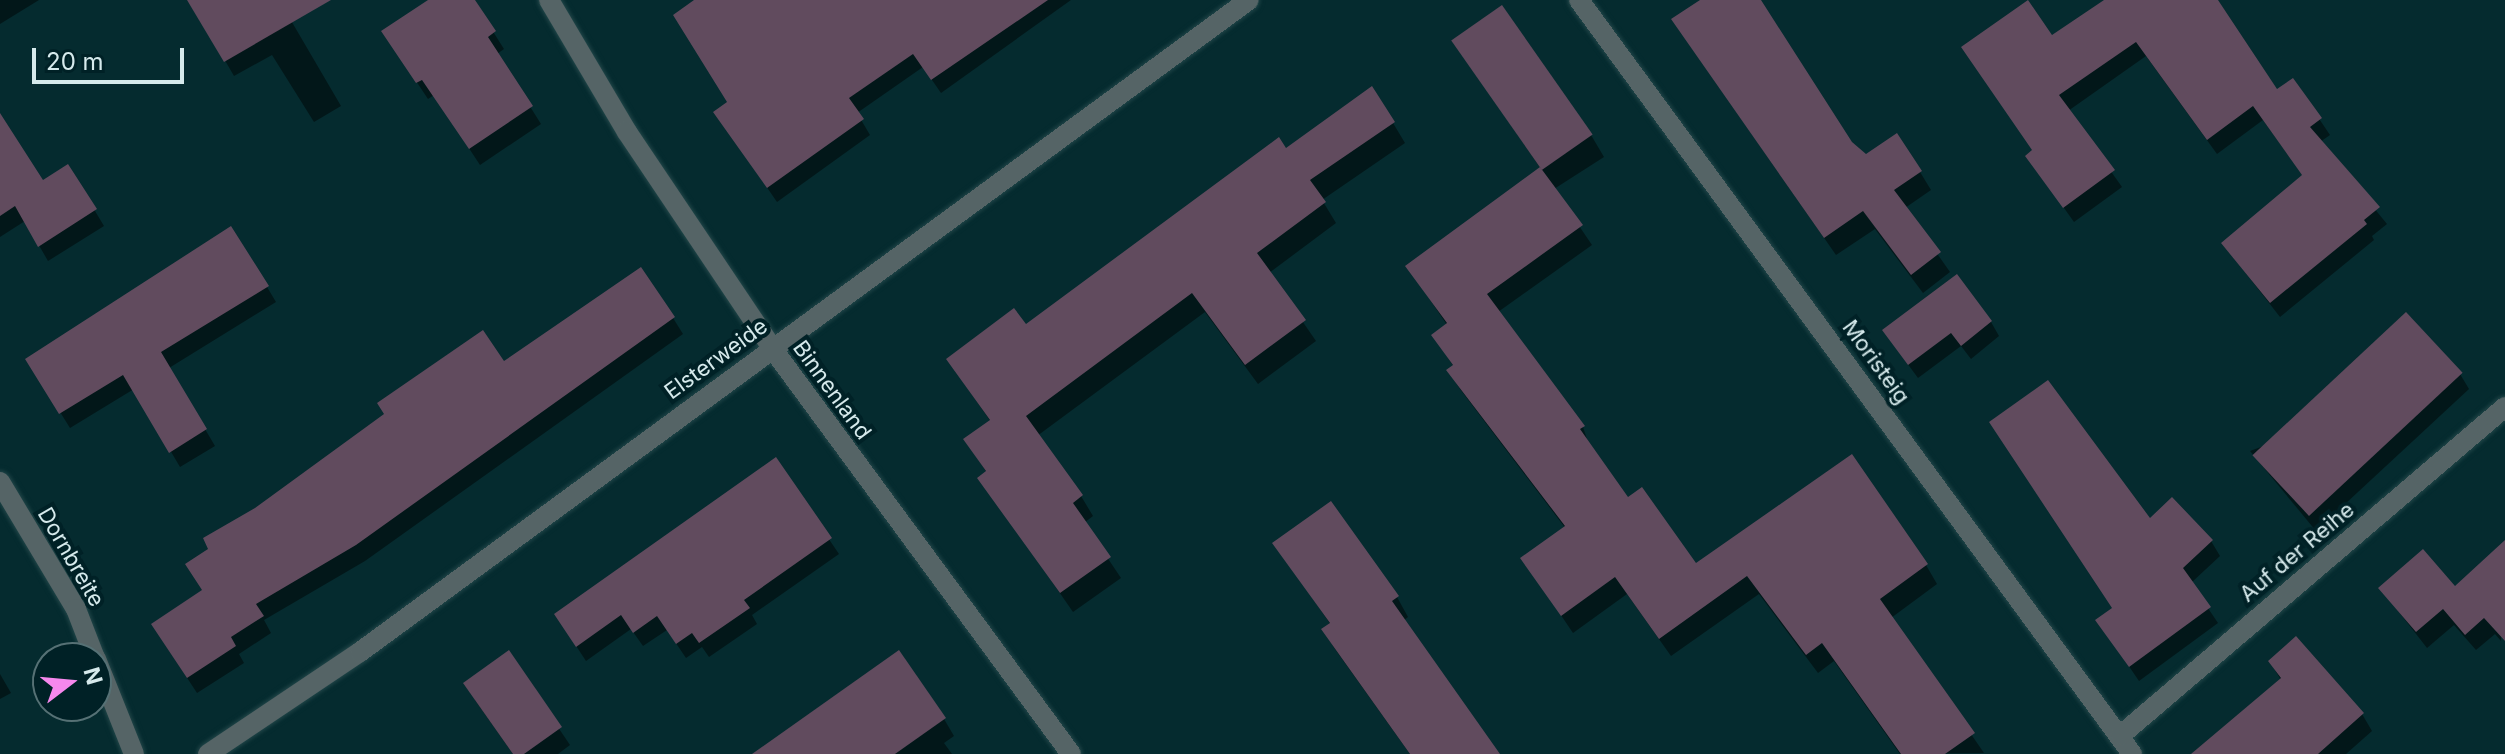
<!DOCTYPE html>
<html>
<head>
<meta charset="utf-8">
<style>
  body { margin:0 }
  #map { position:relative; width:2505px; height:754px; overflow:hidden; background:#052b2f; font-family:Inter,sans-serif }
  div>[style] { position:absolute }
  .shadow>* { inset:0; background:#0007 }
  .building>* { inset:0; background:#614b5e; transform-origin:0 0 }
  .roads { filter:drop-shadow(0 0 2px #224649) drop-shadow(0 0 2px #224649) }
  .minor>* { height:20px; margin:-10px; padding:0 10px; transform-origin:10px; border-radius:10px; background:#556466 }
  span { translate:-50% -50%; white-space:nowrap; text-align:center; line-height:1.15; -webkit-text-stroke:8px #002126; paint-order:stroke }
  .street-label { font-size:22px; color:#d6eaec }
  .north { position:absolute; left:32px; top:642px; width:80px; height:80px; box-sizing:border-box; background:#002126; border:2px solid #567175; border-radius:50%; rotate:74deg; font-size:22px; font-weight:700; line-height:32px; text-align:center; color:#d6eaec }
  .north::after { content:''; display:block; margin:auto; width:28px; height:36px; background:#f688ed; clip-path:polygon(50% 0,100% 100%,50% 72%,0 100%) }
  .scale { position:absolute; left:32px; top:48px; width:152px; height:36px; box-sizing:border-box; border:4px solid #d6eaec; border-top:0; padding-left:10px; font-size:24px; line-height:28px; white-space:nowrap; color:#d6eaec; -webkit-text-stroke:6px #002126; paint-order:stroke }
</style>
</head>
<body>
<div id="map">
  <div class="shadow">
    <i style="clip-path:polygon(0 0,39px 0,0 24px)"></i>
    <i style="clip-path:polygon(190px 0,279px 0,341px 106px,314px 122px,272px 55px,234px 76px)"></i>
    <i style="clip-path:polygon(431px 0,473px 0,504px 49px,497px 54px,541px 124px,480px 165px,434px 95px,428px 99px,394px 48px)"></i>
    <i style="clip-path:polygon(697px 0,1071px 0,941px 93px,923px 67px,857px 113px,870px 135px,777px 202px,725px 127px,729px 103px)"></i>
    <i style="clip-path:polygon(1703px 0,1759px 0,1851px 143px,1866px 156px,1920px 172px,1931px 190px,1905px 208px,1950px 272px,1923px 293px,1875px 229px,1836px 255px,1685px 38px)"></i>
    <i style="clip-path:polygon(2108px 0,2214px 0,2276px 92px,2293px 80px,2330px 135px,2320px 142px,2387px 224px,2372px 236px,2374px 240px,2280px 317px,2223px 244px,2304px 177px,2263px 120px,2217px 154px,2146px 56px,2068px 111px,2122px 187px,2074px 222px,2027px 156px,2034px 152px,2052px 38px)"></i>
    <i style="clip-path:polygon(1454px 41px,1591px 135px,1604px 157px,1554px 189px,1592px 245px,1498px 312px,1583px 427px,1590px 448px,1627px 500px,1695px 566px,1926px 565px,1937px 584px,1891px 618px,1984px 753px,1900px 754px,1834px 661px,1818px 673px,1759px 594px,1671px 656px,1627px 594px,1573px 633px,1523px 559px,1566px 529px,1460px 389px,1449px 371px,1454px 367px,1433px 335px,1447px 325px,1408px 267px,1541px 169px)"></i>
    <i style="clip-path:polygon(0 117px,42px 183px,68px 166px,104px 226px,48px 261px,25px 221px,0 237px)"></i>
    <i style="clip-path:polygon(1393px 123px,1405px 143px,1322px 200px,1336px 223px,1269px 273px,1316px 341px,1258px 384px,1205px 312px,1037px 436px,1081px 496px,1093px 516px,1084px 523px,1121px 578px,1073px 612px,980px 478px,987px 473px,966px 440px,991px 422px,948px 360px,1025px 327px,1286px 150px)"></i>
    <i style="clip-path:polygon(267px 287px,276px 302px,169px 368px,215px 446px,180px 467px,134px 389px,70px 428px,37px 375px)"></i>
    <i style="clip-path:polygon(673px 318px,683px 334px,365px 561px,264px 620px,271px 633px,239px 654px,244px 663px,197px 693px,163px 641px,204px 592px,504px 364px)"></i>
    <i style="clip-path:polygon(1991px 322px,1999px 336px,1971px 359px,1961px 346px,1918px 378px,1893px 344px)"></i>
    <i style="clip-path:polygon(2460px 374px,2469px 389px,2316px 531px,2250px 451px)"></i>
    <i style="clip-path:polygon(775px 460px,839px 554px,752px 615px,757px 624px,709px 657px,702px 647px,686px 658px,667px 630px,643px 646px,631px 629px,586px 661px,565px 629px)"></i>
    <i style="clip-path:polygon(2211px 541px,2220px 556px,2191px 583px,2218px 623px,2139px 681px,2098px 621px)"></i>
    <i style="clip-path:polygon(2505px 543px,2501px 641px,2495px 634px,2476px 650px,2454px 625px,2427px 648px,2381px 589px,2454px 589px)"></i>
    <i style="clip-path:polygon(1275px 544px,1397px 597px,1408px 617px,1403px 621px,1497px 754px,1410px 754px,1335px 649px,1323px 630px,1331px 625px)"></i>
    <i style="clip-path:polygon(508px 653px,570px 745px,558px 754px,513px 754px,475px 700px)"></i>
    <i style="clip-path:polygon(2270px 662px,2362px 714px,2372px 731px,2346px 754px,2203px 754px,2281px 680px)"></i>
    <i style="clip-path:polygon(0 674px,11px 693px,0 699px)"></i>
    <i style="clip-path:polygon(944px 719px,954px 736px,944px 743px,952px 754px,756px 754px)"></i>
  </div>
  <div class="building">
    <i style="clip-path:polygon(187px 0,331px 0,224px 62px)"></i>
    <i style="clip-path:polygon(428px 0,475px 0,496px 31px,488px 37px,533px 106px,469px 149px,422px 80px,416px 83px,381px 31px)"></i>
    <i style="clip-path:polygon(694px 0,1048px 0,931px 80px,913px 54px,849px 98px,864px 119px,767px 188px,713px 112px,727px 102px,673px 15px)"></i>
    <i style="clip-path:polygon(1700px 0,1761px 0,1852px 142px,1866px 154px,1897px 133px,1922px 171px,1894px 190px,1941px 252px,1911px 275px,1863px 211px,1824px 238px,1671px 19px)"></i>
    <i style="clip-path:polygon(2028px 0,2052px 35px,2104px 0,2218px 0,2277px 89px,2293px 78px,2322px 118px,2310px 127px,2380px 207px,2364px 220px,2367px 224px,2270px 303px,2221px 243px,2302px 175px,2253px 106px,2207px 140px,2136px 42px,2059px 95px,2115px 170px,2063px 208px,2025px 156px,2032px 150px,1961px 47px)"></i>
    <i style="left:1502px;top:5px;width:158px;height:62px;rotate:55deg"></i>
    <i style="clip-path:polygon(1372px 86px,1395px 122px,1310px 180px,1326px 202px,1257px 253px,1306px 320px,1245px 365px,1192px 293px,1026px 416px,1083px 495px,1073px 503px,1111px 557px,1060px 593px,977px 478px,986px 471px,963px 439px,990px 420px,946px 359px,1014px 308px,1026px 324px,1279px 137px,1286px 148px)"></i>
    <i style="clip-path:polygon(0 113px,43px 180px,68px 164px,97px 209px,38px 247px,15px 206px,0 216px)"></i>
    <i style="clip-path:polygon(1540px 167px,1583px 225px,1487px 294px,1585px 426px,1580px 429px,1628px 497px,1642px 487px,1696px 563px,1852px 454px,1928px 564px,1880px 599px,1975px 733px,1945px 754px,1901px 754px,1822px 643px,1806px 655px,1747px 576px,1659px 639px,1615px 577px,1561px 616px,1520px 558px,1565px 526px,1446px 370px,1453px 365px,1431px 335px,1447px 323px,1405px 266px)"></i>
    <i style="clip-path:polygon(231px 226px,269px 286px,161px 352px,207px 429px,169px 453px,123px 375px,59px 414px,25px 359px)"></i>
    <i style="clip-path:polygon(641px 267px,675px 317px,356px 545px,256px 604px,264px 616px,231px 637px,236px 646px,187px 678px,151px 624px,202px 590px,185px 564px,208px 549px,203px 538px,255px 508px,384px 414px,377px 403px,483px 330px,504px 361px)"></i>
    <i style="clip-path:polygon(1957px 274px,1992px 321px,1961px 346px,1951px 333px,1908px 365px,1882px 330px)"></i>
    <i style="left:2406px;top:312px;width:83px;height:210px;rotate:47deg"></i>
    <i style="clip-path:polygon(2048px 380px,2150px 518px,2172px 497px,2213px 540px,2183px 568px,2211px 607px,2129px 667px,2095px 620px,2112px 608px,1989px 422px)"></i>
    <i style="clip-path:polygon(776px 457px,832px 538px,744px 600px,750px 608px,699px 643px,692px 633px,676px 644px,657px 616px,633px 633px,621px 615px,576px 647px,554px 614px)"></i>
    <i style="clip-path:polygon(1331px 501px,1399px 596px,1392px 601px,1500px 754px,1410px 754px,1321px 629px,1330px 623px,1272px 543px)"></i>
    <i style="clip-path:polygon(2505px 540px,2505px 641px,2484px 618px,2465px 635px,2443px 609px,2416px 632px,2378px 588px,2423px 549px,2455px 586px)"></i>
    <i style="clip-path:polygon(2296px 636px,2364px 713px,2318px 754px,2191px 754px,2281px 678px,2268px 661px)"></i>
    <i style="clip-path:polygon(509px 650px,562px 727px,524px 754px,513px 754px,463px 683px)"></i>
    <i style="clip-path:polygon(899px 650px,946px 718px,895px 754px,752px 754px)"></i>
  </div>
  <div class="roads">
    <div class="minor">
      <i style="left:549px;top:0;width:153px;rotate:59.4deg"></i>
      <i style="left:627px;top:132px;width:260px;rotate:56.1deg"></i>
      <i style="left:772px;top:348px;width:504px;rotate:53.63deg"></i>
      <i style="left:1579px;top:0;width:935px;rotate:53.74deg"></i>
      <i style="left:0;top:482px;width:148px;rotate:59.1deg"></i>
      <i style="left:76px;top:609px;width:53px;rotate:68.8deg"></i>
      <i style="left:96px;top:659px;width:102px;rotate:68.2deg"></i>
      <i style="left:2121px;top:735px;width:505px;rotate:-40.5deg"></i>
      <i style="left:208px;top:754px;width:183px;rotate:-33.9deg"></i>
      <i style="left:360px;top:652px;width:1102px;rotate:-36.26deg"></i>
    </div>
  </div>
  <div class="street-label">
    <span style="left:716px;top:359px;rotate:-36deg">Elsterweide</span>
    <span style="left:1876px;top:362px;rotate:54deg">Moristeig</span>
    <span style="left:832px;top:390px;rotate:54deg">Binnenland</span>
    <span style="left:2297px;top:552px;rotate:-40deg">Auf der Reihe</span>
    <span style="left:71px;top:557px;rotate:60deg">Dornbreite</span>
  </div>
  <div class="north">N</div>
  <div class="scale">20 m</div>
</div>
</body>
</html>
